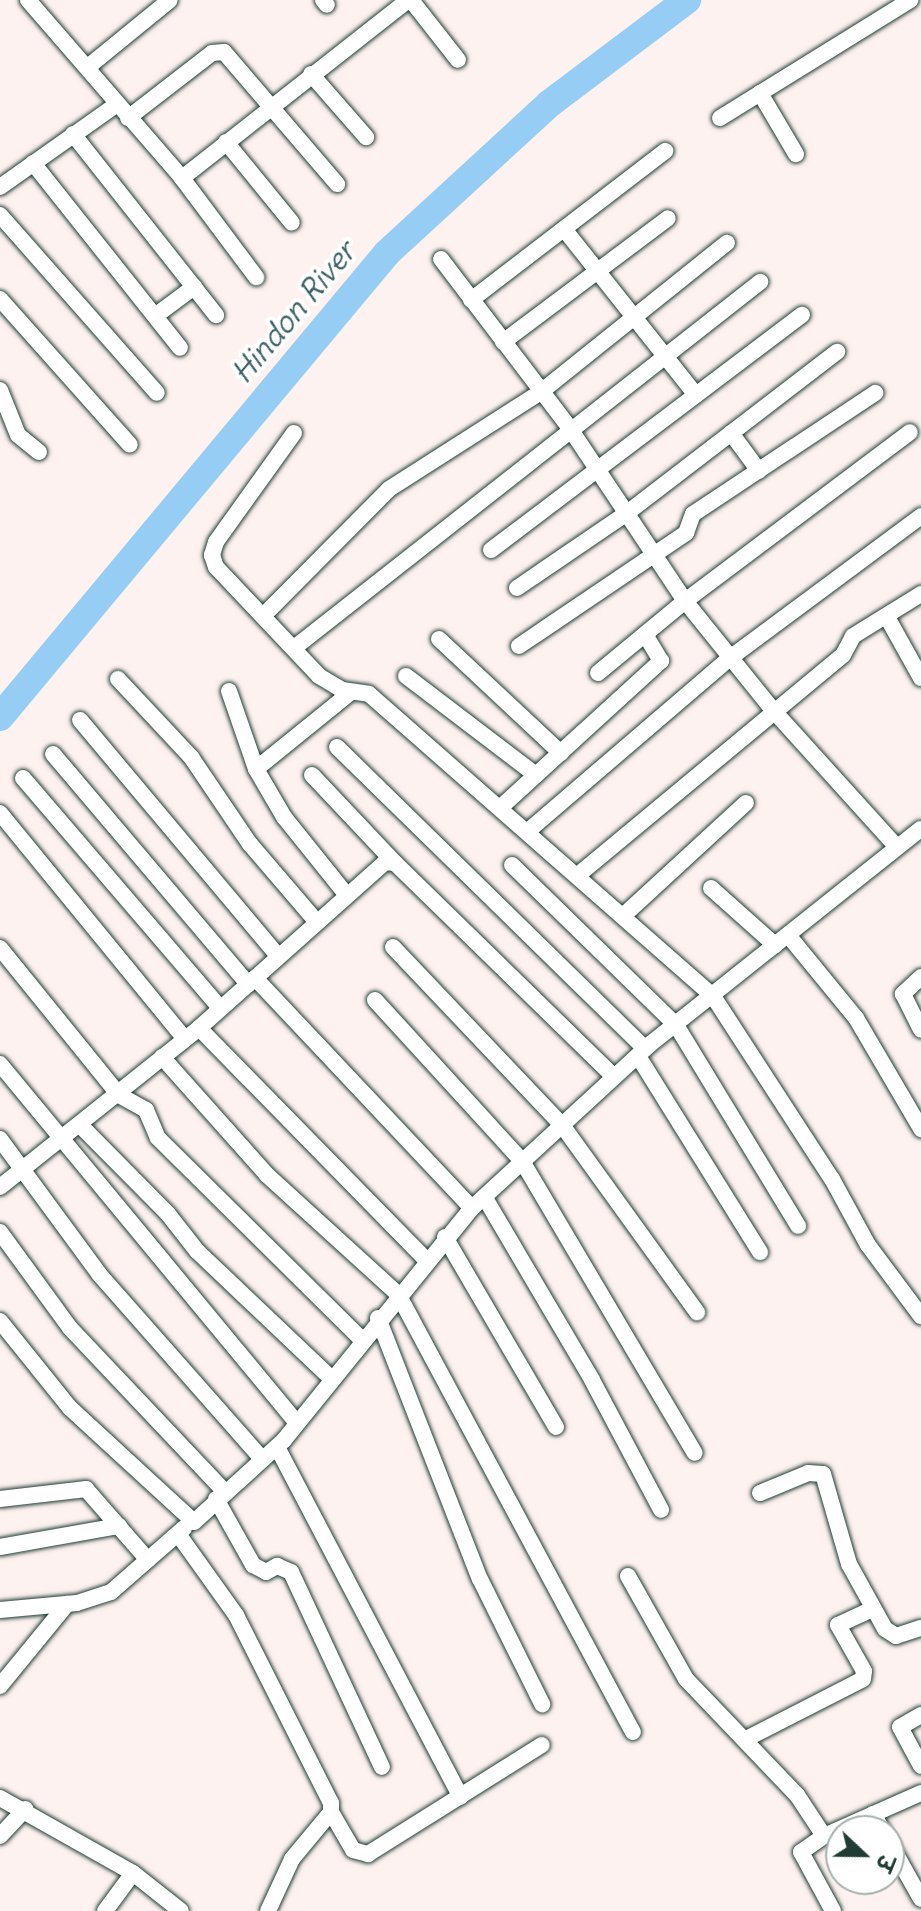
<!DOCTYPE html>
<html>
<head>
<meta charset="utf-8">
<style>
  body { margin:0 }
  #map { position:relative; width:921px; height:1911px; overflow:hidden; background:#fef2f0; font-family:Delius,"Playpen Sans Deva",sans-serif }
  div>[style] { position:absolute }
  .river>* { height:28px; margin:-14px; padding:0 14px; transform-origin:14px; border-radius:14px; background:#95cdf4 }
  .roads { filter:drop-shadow(0 0 2px #1f3d34) drop-shadow(0 0 2px #1f3d34) }
  .street>* { height:16px; margin:-8px; padding:0 8px; transform-origin:8px; border-radius:8px; background:#fff }
  span { translate:-50% -50%; white-space:nowrap; text-align:center; line-height:1.15; -webkit-text-stroke:8px #fff; paint-order:stroke }
  .water-label { font-size:30px; color:#3c6164; font-style:italic }
  .north { position:absolute; left:825px; top:1815px; width:80px; height:80px; box-sizing:border-box; background:#fff; border:2px solid #a5b1ae; border-radius:50%; rotate:112deg; font-size:22px; font-weight:700; line-height:32px; text-align:center; color:#1f3d34 }
  .north::after { content:''; display:block; margin:auto; width:28px; height:36px; background:#1f3d34; clip-path:polygon(50% 0,100% 100%,50% 72%,0 100%) }
</style>
</head>
<body>
<div id="map">
  <div class="river">
    <i style="left:0;top:717px;width:604px;rotate:-50.17deg"></i>
    <i style="left:387px;top:253px;width:220px;rotate:-42.6deg"></i>
    <i style="left:549px;top:104px;width:173px;rotate:-37deg"></i>
  </div>
  <div class="roads">
    <div class="street">
      <i style="left:28px;top:0;width:235px;rotate:49.1deg"></i>
      <i style="left:182px;top:178px;width:124px;rotate:53.2deg"></i>
      <i style="left:323px;top:0;width:6px;rotate:51deg"></i>
      <i style="left:411px;top:0;width:76px;rotate:51.9deg"></i>
      <i style="left:89px;top:66px;width:104px;rotate:-39.2deg"></i>
      <i style="left:311px;top:74px;width:84px;rotate:48.9deg"></i>
      <i style="left:760px;top:93px;width:71px;rotate:59.5deg"></i>
      <i style="left:128px;top:118px;width:106px;rotate:-37.7deg"></i>
      <i style="left:212px;top:53px;width:12px;rotate:-5deg"></i>
      <i style="left:224px;top:52px;width:174px;rotate:49.4deg"></i>
      <i style="left:720px;top:118px;width:224px;rotate:-31.8deg"></i>
      <i style="left:73px;top:134px;width:231px;rotate:51.7deg"></i>
      <i style="left:226px;top:142px;width:104px;rotate:50.8deg"></i>
      <i style="left:33px;top:163px;width:236px;rotate:51.5deg"></i>
      <i style="left:182px;top:178px;width:288px;rotate:-38.2deg"></i>
      <i style="left:0;top:187px;width:142px;rotate:-35.3deg"></i>
      <i style="left:0;top:215px;width:237px;rotate:48.6deg"></i>
      <i style="left:564px;top:229px;width:212px;rotate:51.5deg"></i>
      <i style="left:441px;top:259px;width:211px;rotate:52.7deg"></i>
      <i style="left:569px;top:427px;width:209px;rotate:56.3deg"></i>
      <i style="left:685px;top:601px;width:140px;rotate:51.1deg"></i>
      <i style="left:773px;top:710px;width:185px;rotate:47.9deg"></i>
      <i style="left:0;top:299px;width:195px;rotate:48.3deg"></i>
      <i style="left:471px;top:300px;width:245px;rotate:-37.5deg"></i>
      <i style="left:155px;top:316px;width:49px;rotate:-36.6deg"></i>
      <i style="left:503px;top:342px;width:206px;rotate:-36.9deg"></i>
      <i style="left:0;top:390px;width:48px;rotate:68.2deg"></i>
      <i style="left:18px;top:435px;width:27px;rotate:39deg"></i>
      <i style="left:294px;top:433px;width:134px;rotate:125.6deg"></i>
      <i style="left:216px;top:542px;width:14px;rotate:107deg"></i>
      <i style="left:212px;top:555px;width:13px;rotate:72deg"></i>
      <i style="left:216px;top:567px;width:150px;rotate:46.6deg"></i>
      <i style="left:319px;top:676px;width:27px;rotate:31deg"></i>
      <i style="left:342px;top:690px;width:27px;rotate:8deg"></i>
      <i style="left:369px;top:694px;width:458px;rotate:41.3deg"></i>
      <i style="left:713px;top:996px;width:218px;rotate:57deg"></i>
      <i style="left:832px;top:1179px;width:75px;rotate:61.4deg"></i>
      <i style="left:868px;top:1245px;width:89px;rotate:53.3deg"></i>
      <i style="left:731px;top:433px;width:47px;rotate:53.6deg"></i>
      <i style="left:491px;top:550px;width:390px;rotate:-37.1deg"></i>
      <i style="left:517px;top:588px;width:133px;rotate:-34.3deg"></i>
      <i style="left:627px;top:513px;width:265px;rotate:-37.5deg"></i>
      <i style="left:264px;top:615px;width:177px;rotate:-45.2deg"></i>
      <i style="left:389px;top:489px;width:182px;rotate:-32.6deg"></i>
      <i style="left:542px;top:391px;width:237px;rotate:-38.7deg"></i>
      <i style="left:887px;top:617px;width:70px;rotate:60.9deg"></i>
      <i style="left:439px;top:639px;width:167px;rotate:43.1deg"></i>
      <i style="left:519px;top:646px;width:202px;rotate:-34.1deg"></i>
      <i style="left:686px;top:533px;width:20px;rotate:-70deg"></i>
      <i style="left:693px;top:514px;width:219px;rotate:-33.6deg"></i>
      <i style="left:294px;top:648px;width:593px;rotate:-38.15deg"></i>
      <i style="left:598px;top:673px;width:113px;rotate:-39.6deg"></i>
      <i style="left:685px;top:601px;width:281px;rotate:-36.9deg"></i>
      <i style="left:406px;top:676px;width:163px;rotate:37.3deg"></i>
      <i style="left:118px;top:679px;width:107px;rotate:46.9deg"></i>
      <i style="left:191px;top:757px;width:105px;rotate:55.9deg"></i>
      <i style="left:250px;top:844px;width:101px;rotate:49.4deg"></i>
      <i style="left:229px;top:691px;width:83px;rotate:70.9deg"></i>
      <i style="left:256px;top:769px;width:56px;rotate:59.7deg"></i>
      <i style="left:284px;top:817px;width:99px;rotate:51.2deg"></i>
      <i style="left:80px;top:720px;width:308px;rotate:50deg"></i>
      <i style="left:337px;top:747px;width:431px;rotate:44.4deg"></i>
      <i style="left:53px;top:754px;width:302px;rotate:49.7deg"></i>
      <i style="left:256px;top:769px;width:121px;rotate:-39deg"></i>
      <i style="left:312px;top:775px;width:121px;rotate:46.7deg"></i>
      <i style="left:23px;top:778px;width:301px;rotate:49.4deg"></i>
      <i style="left:501px;top:807px;width:217px;rotate:-42.4deg"></i>
      <i style="left:661px;top:661px;width:31px;rotate:-121deg"></i>
      <i style="left:0;top:813px;width:292px;rotate:50.7deg"></i>
      <i style="left:528px;top:831px;width:266px;rotate:-40.6deg"></i>
      <i style="left:730px;top:658px;width:238px;rotate:-36.6deg"></i>
      <i style="left:512px;top:865px;width:229px;rotate:44.3deg"></i>
      <i style="left:676px;top:1025px;width:235px;rotate:58.7deg"></i>
      <i style="left:578px;top:875px;width:344px;rotate:-39.7deg"></i>
      <i style="left:843px;top:655px;width:21px;rotate:-62deg"></i>
      <i style="left:853px;top:636px;width:80px;rotate:-31.7deg"></i>
      <i style="left:711px;top:888px;width:86px;rotate:41.7deg"></i>
      <i style="left:623px;top:916px;width:167px;rotate:-42.6deg"></i>
      <i style="left:788px;top:935px;width:107px;rotate:50.7deg"></i>
      <i style="left:856px;top:1018px;width:129px;rotate:59.6deg"></i>
      <i style="left:393px;top:947px;width:245px;rotate:46.5deg"></i>
      <i style="left:562px;top:1125px;width:231px;rotate:54.2deg"></i>
      <i style="left:0;top:948px;width:189px;rotate:51deg"></i>
      <i style="left:119px;top:1095px;width:31px;rotate:29deg"></i>
      <i style="left:146px;top:1110px;width:30px;rotate:67deg"></i>
      <i style="left:158px;top:1138px;width:286px;rotate:44.7deg"></i>
      <i style="left:921px;top:977px;width:25px;rotate:137deg"></i>
      <i style="left:903px;top:994px;width:40px;rotate:63.4deg"></i>
      <i style="left:255px;top:978px;width:316px;rotate:46.7deg"></i>
      <i style="left:375px;top:1000px;width:218px;rotate:47.6deg"></i>
      <i style="left:522px;top:1161px;width:339px;rotate:59.4deg"></i>
      <i style="left:199px;top:1028px;width:325px;rotate:45.6deg"></i>
      <i style="left:638px;top:1056px;width:231px;rotate:58.1deg"></i>
      <i style="left:162px;top:1057px;width:158px;rotate:48.3deg"></i>
      <i style="left:267px;top:1175px;width:177px;rotate:42.3deg"></i>
      <i style="left:398px;top:1294px;width:497px;rotate:61.8deg"></i>
      <i style="left:0;top:1064px;width:466px;rotate:50.4deg"></i>
      <i style="left:81px;top:1126px;width:124px;rotate:45.3deg"></i>
      <i style="left:168px;top:1214px;width:47px;rotate:51.9deg"></i>
      <i style="left:197px;top:1251px;width:185px;rotate:43.5deg"></i>
      <i style="left:0;top:1139px;width:167px;rotate:53.7deg"></i>
      <i style="left:99px;top:1274px;width:247px;rotate:48.6deg"></i>
      <i style="left:0;top:1187px;width:255px;rotate:-38.6deg"></i>
      <i style="left:199px;top:1028px;width:249px;rotate:-41.7deg"></i>
      <i style="left:385px;top:862px;width:10px;rotate:6deg"></i>
      <i style="left:395px;top:863px;width:306px;rotate:44.3deg"></i>
      <i style="left:485px;top:1198px;width:211px;rotate:59.5deg"></i>
      <i style="left:592px;top:1380px;width:147px;rotate:62deg"></i>
      <i style="left:0;top:1232px;width:119px;rotate:53.9deg"></i>
      <i style="left:70px;top:1328px;width:226px;rotate:46.6deg"></i>
      <i style="left:445px;top:1237px;width:220px;rotate:59.7deg"></i>
      <i style="left:378px;top:1318px;width:280px;rotate:68.7deg"></i>
      <i style="left:480px;top:1579px;width:140px;rotate:63.6deg"></i>
      <i style="left:0;top:1321px;width:112px;rotate:51.2deg"></i>
      <i style="left:70px;top:1408px;width:168px;rotate:42.6deg"></i>
      <i style="left:194px;top:1522px;width:122px;rotate:-42.3deg"></i>
      <i style="left:284px;top:1440px;width:299px;rotate:-51deg"></i>
      <i style="left:472px;top:1208px;width:241px;rotate:-42.6deg"></i>
      <i style="left:649px;top:1045px;width:347px;rotate:-38.5deg"></i>
      <i style="left:277px;top:1447px;width:395px;rotate:62.3deg"></i>
      <i style="left:760px;top:1493px;width:52px;rotate:-22.6deg"></i>
      <i style="left:808px;top:1473px;width:15px;rotate:4deg"></i>
      <i style="left:823px;top:1474px;width:94px;rotate:73.9deg"></i>
      <i style="left:849px;top:1564px;width:74px;rotate:61deg"></i>
      <i style="left:885px;top:1629px;width:13px;rotate:32deg"></i>
      <i style="left:896px;top:1636px;width:26px;rotate:-18deg"></i>
      <i style="left:0;top:1499px;width:87px;rotate:-6.6deg"></i>
      <i style="left:86px;top:1489px;width:94px;rotate:48.9deg"></i>
      <i style="left:216px;top:1499px;width:76px;rotate:60.7deg"></i>
      <i style="left:253px;top:1565px;width:15px;rotate:28deg"></i>
      <i style="left:266px;top:1572px;width:13px;rotate:-29deg"></i>
      <i style="left:277px;top:1566px;width:15px;rotate:23deg"></i>
      <i style="left:291px;top:1572px;width:215px;rotate:65deg"></i>
      <i style="left:178px;top:1534px;width:100px;rotate:54.4deg"></i>
      <i style="left:236px;top:1615px;width:211px;rotate:63.2deg"></i>
      <i style="left:331px;top:1803px;width:9px;rotate:90deg"></i>
      <i style="left:331px;top:1812px;width:61px;rotate:129.7deg"></i>
      <i style="left:292px;top:1859px;width:57px;rotate:114.8deg"></i>
      <i style="left:0;top:1547px;width:121px;rotate:-10deg"></i>
      <i style="left:628px;top:1576px;width:118px;rotate:60.6deg"></i>
      <i style="left:686px;top:1679px;width:161px;rotate:46.3deg"></i>
      <i style="left:797px;top:1795px;width:49px;rotate:56.6deg"></i>
      <i style="left:824px;top:1836px;width:28px;rotate:145deg"></i>
      <i style="left:801px;top:1852px;width:67px;rotate:61.5deg"></i>
      <i style="left:0;top:1610px;width:77px;rotate:-5.2deg"></i>
      <i style="left:77px;top:1603px;width:36px;rotate:-18deg"></i>
      <i style="left:111px;top:1592px;width:97px;rotate:-41.2deg"></i>
      <i style="left:0;top:1686px;width:106px;rotate:-50.7deg"></i>
      <i style="left:921px;top:1715px;width:24px;rotate:150deg"></i>
      <i style="left:900px;top:1727px;width:44px;rotate:61.7deg"></i>
      <i style="left:746px;top:1739px;width:131px;rotate:-27.1deg"></i>
      <i style="left:863px;top:1679px;width:8px;rotate:-83deg"></i>
      <i style="left:864px;top:1671px;width:53px;rotate:-119.5deg"></i>
      <i style="left:838px;top:1625px;width:38px;rotate:-25deg"></i>
      <i style="left:0;top:1798px;width:153px;rotate:29.4deg"></i>
      <i style="left:133px;top:1873px;width:61px;rotate:38.4deg"></i>
      <i style="left:331px;top:1812px;width:44px;rotate:59.9deg"></i>
      <i style="left:353px;top:1850px;width:16px;rotate:15deg"></i>
      <i style="left:368px;top:1854px;width:205px;rotate:-32.1deg"></i>
      <i style="left:873px;top:1814px;width:20px;rotate:60deg"></i>
      <i style="left:0;top:1836px;width:37px;rotate:-47deg"></i>
      <i style="left:824px;top:1836px;width:106px;rotate:-23.9deg"></i>
      <i style="left:889px;top:1842px;width:65px;rotate:60.7deg"></i>
      <i style="left:105px;top:1911px;width:47px;rotate:-53.6deg"></i>
    </div>
  </div>
  <div class="water-label">
    <span style="left:293px;top:312px;rotate:-50deg">Hindon River</span>
  </div>
  <div class="north">उ</div>
</div>
</body>
</html>
